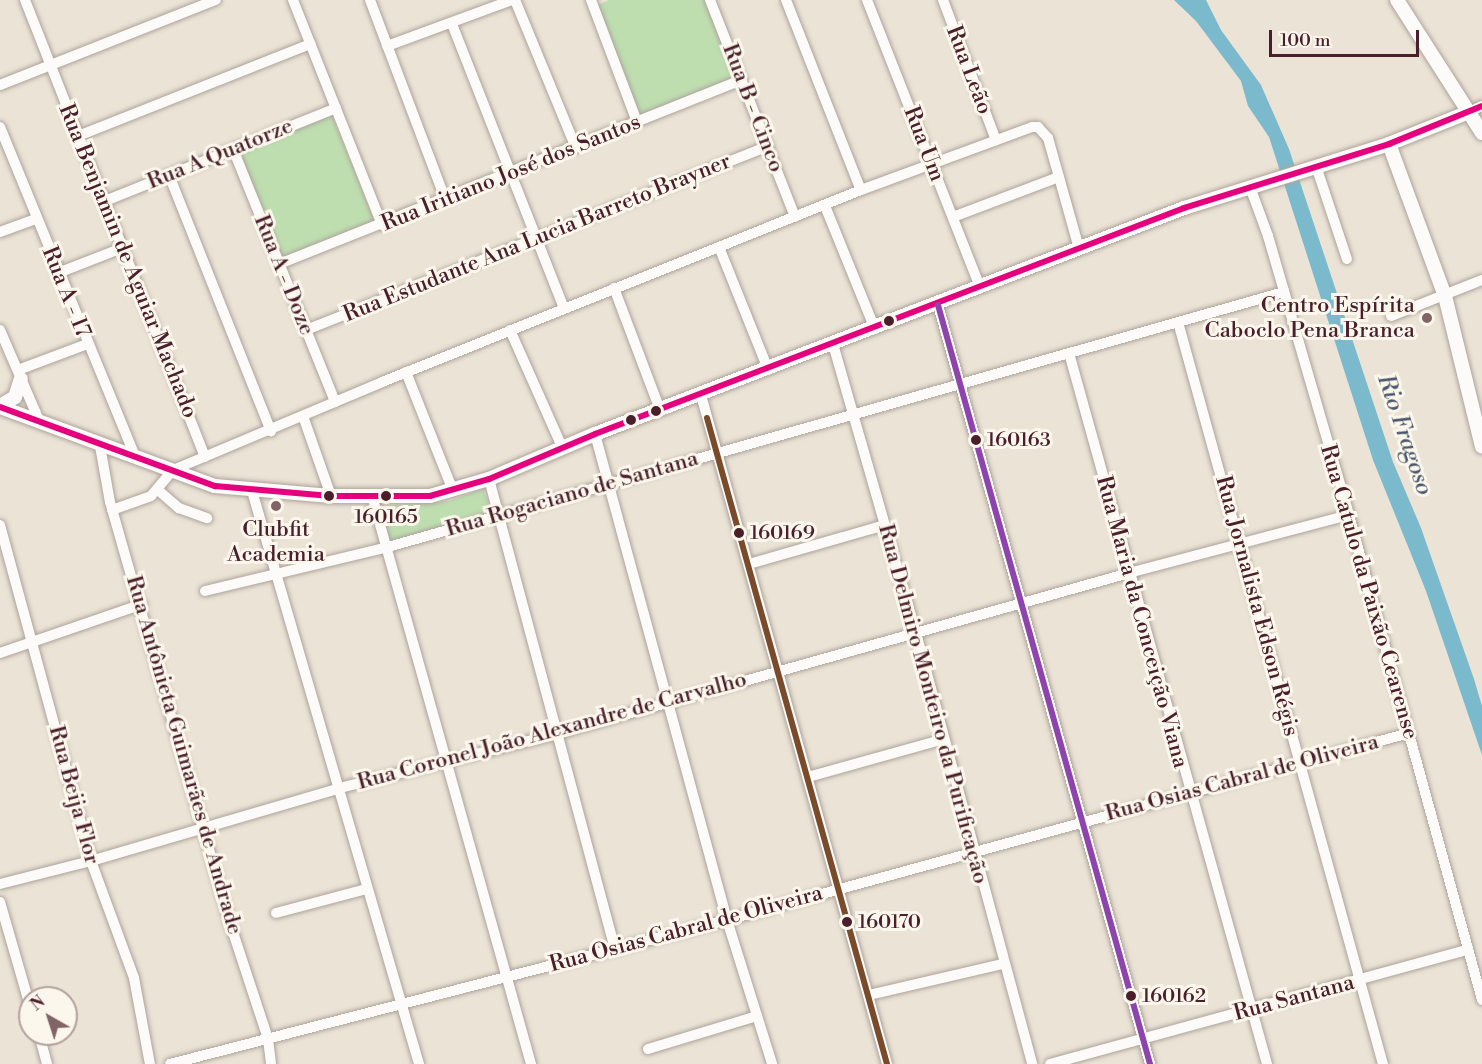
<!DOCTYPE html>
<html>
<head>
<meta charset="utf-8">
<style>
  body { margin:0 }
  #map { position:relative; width:1482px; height:1064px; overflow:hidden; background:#ebe3d5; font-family:"Libre Bodoni",serif }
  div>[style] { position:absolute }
  .green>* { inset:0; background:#bedeb0; transform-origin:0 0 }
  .water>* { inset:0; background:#7bbacd }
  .roads { filter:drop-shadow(0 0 2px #ada39c) drop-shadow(0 0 2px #ada39c) }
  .minor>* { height:10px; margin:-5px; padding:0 5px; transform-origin:5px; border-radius:5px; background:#fcfbf9 }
  .major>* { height:14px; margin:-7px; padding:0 7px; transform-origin:7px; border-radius:7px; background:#fcfbf9 }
  .bus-1>* { height:6px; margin:-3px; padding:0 3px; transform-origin:3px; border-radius:3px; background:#e5007d }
  .bus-2>* { height:6px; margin:-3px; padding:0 3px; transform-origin:3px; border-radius:3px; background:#8e44ad }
  .bus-3>* { height:6px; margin:-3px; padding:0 3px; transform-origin:3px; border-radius:3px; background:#7a4b2a }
  .dots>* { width:16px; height:16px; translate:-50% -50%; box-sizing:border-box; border:3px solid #fbf7ec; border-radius:50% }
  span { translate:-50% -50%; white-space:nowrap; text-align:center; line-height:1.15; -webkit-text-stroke:6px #fbf7ec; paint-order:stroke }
  .bus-label { font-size:20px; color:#4a1f2b }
  .left { translate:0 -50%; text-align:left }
  .street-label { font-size:22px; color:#4a1f2b }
  .poi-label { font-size:22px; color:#4a1f2b }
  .right { translate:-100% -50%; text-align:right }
  .water-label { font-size:24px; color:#4a566b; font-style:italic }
  .north { position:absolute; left:18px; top:986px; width:60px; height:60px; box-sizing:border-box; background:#fbf7ec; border:2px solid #b4a19f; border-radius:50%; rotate:321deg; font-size:16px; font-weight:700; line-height:24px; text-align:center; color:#4a1f2b }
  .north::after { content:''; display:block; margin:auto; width:21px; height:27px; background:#826466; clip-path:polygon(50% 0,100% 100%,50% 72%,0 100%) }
  .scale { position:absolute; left:1269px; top:30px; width:150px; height:27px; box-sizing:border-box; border:3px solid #4a1f2b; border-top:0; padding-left:8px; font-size:18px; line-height:21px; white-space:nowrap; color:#4a1f2b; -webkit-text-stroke:4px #fbf7ec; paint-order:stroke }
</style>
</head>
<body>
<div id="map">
  <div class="green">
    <i style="clip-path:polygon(609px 0,705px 0,736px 77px,639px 116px,595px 6px)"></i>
    <i style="left:331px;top:113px;width:118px;height:102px;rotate:68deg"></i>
    <i style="clip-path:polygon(483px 489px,495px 521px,392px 549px,381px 506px,449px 501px)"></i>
  </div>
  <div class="water">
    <i style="clip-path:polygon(1174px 0,1206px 0,1221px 30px,1261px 85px,1289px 149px,1393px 462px,1421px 528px,1474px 679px,1482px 706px,1482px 755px,1426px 591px,1373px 460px,1269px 137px,1248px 106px,1241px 81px,1196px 21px)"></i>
  </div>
  <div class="roads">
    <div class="minor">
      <i style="left:25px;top:0;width:491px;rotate:68.5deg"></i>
      <i style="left:293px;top:0;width:242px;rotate:68.4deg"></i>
      <i style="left:370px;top:0;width:213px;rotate:69.3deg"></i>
      <i style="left:515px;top:0;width:160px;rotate:67.6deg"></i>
      <i style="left:591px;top:0;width:130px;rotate:69.3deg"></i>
      <i style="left:710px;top:0;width:233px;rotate:68.6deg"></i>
      <i style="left:786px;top:0;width:204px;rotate:68.5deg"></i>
      <i style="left:867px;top:0;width:308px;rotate:68.5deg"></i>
      <i style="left:943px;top:0;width:150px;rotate:69.3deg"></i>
      <i style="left:452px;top:24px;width:305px;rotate:68.5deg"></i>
      <i style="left:387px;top:46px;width:133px;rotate:-20.2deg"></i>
      <i style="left:0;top:85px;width:232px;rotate:-21.5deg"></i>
      <i style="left:1469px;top:112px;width:14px;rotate:-25deg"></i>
      <i style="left:0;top:127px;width:356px;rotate:67.7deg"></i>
      <i style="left:78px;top:136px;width:250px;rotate:-21.6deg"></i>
      <i style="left:233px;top:149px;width:273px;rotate:68deg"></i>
      <i style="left:1316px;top:166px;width:98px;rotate:71.6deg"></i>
      <i style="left:169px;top:175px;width:276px;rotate:68.3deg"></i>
      <i style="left:1250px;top:187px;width:52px;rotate:69.8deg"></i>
      <i style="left:1268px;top:236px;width:291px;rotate:73.8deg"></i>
      <i style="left:1349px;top:515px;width:503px;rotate:74.66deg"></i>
      <i style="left:105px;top:201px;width:249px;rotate:-21.9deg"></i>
      <i style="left:825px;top:206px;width:133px;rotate:67.9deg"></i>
      <i style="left:953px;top:217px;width:113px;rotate:-20.7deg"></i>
      <i style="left:0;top:232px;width:38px;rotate:-20deg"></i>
      <i style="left:719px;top:247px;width:131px;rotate:68.1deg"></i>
      <i style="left:279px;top:264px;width:498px;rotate:-21.7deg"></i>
      <i style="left:58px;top:273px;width:69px;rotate:-21.3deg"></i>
      <i style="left:614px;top:288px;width:130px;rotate:69.3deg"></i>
      <i style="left:938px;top:305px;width:788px;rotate:74.39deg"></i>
      <i style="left:1391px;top:316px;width:98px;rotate:-21.6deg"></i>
      <i style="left:1178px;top:322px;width:770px;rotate:74.56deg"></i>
      <i style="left:0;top:330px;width:98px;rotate:66.6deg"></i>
      <i style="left:306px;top:330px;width:497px;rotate:-21.7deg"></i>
      <i style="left:510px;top:330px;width:128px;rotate:66deg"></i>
      <i style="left:833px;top:344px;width:301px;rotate:74deg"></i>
      <i style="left:916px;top:633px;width:446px;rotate:74.9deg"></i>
      <i style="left:1069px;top:353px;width:738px;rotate:74.44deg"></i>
      <i style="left:18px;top:370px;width:74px;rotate:-20.6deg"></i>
      <i style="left:406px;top:372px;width:128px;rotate:68.4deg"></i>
      <i style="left:701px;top:395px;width:694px;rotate:74.46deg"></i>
      <i style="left:303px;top:416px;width:85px;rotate:70.7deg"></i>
      <i style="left:595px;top:434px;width:504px;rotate:74.8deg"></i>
      <i style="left:727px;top:920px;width:151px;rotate:72.6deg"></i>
      <i style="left:100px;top:446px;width:57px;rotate:79.9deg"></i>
      <i style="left:110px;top:502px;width:431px;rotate:74.1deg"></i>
      <i style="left:228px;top:917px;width:128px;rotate:71.8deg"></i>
      <i style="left:268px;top:1039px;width:25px;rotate:83deg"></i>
      <i style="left:489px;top:479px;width:487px;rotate:75deg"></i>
      <i style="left:158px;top:490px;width:28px;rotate:41deg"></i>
      <i style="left:179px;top:508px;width:30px;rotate:20deg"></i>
      <i style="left:252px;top:491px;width:597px;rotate:73.75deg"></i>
      <i style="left:372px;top:496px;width:590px;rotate:74.36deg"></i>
      <i style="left:112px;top:510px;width:41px;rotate:-19.7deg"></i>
      <i style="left:151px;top:496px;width:34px;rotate:-50deg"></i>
      <i style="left:173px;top:470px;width:227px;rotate:-22.8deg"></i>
      <i style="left:382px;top:382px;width:516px;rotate:-21.84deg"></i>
      <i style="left:861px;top:190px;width:182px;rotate:-20.2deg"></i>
      <i style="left:1032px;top:127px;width:6px"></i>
      <i style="left:1038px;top:127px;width:15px;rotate:48deg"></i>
      <i style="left:1048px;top:138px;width:114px;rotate:74.3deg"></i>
      <i style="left:0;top:525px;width:348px;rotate:74.8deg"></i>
      <i style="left:91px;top:861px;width:125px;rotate:69.8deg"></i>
      <i style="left:134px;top:978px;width:87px;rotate:79.5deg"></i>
      <i style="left:749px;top:564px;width:141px;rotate:-16deg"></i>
      <i style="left:205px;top:591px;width:188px;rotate:-13.5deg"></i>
      <i style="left:388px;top:547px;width:932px;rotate:-15.89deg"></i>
      <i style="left:0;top:653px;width:150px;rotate:-19deg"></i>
      <i style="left:808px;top:777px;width:141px;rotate:-15.6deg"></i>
      <i style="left:0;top:884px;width:94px;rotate:-14.2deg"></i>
      <i style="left:91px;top:861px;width:259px;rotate:-16.3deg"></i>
      <i style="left:340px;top:788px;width:223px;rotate:-14deg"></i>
      <i style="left:556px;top:734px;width:595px;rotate:-15.69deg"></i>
      <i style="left:1129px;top:573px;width:228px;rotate:-14.8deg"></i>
      <i style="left:0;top:902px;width:108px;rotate:73.9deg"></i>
      <i style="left:276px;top:913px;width:93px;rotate:-14.9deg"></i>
      <i style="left:869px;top:995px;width:137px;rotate:-13.1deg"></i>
      <i style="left:39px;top:1034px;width:31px;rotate:75deg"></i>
      <i style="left:648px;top:1049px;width:114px;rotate:-16.8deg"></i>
      <i style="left:170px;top:1064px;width:575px;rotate:-14.5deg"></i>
      <i style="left:727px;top:920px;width:707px;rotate:-15.33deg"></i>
      <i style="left:1050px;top:1064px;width:433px;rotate:-15.3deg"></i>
    </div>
    <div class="major">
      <i style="left:1397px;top:0;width:158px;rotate:57.4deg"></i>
      <i style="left:1389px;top:144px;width:162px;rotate:69.8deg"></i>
      <i style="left:1445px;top:296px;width:155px;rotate:76.2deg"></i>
      <i style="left:0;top:406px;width:17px;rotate:-31deg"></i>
      <i style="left:15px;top:397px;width:19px;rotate:-72deg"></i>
      <i style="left:0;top:407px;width:229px;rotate:20.2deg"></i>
      <i style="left:215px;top:486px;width:116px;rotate:4.9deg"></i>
      <i style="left:331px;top:496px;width:99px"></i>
      <i style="left:430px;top:496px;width:61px;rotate:-16.1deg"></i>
      <i style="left:489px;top:479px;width:115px;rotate:-23deg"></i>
      <i style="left:595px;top:434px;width:631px;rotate:-20.99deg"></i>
      <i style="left:1184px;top:208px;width:215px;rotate:-17.3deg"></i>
      <i style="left:1389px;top:144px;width:86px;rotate:-21.8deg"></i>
    </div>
  </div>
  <div class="bus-1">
    <i style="left:0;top:407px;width:229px;rotate:20.2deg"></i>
    <i style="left:215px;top:486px;width:116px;rotate:4.9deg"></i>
    <i style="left:331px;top:496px;width:99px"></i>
    <i style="left:430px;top:496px;width:61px;rotate:-16.1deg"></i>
    <i style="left:489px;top:479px;width:115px;rotate:-23deg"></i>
    <i style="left:595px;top:434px;width:631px;rotate:-20.99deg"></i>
    <i style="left:1184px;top:208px;width:215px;rotate:-17.3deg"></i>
    <i style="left:1389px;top:144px;width:100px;rotate:-22.2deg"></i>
  </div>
  <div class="bus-2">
    <i style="left:938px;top:305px;width:788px;rotate:74.39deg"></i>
  </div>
  <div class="bus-3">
    <i style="left:707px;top:418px;width:671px;rotate:74.43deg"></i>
  </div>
  <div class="dots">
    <i style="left:1427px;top:318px;background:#826466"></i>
    <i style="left:889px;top:321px;background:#4a1f2b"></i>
    <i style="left:656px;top:411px;background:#4a1f2b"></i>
    <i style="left:631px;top:420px;background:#4a1f2b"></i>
    <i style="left:976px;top:440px;background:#4a1f2b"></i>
    <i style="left:329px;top:496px;background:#4a1f2b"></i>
    <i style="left:386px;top:496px;background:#4a1f2b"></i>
    <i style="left:276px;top:506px;background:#826466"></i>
    <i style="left:739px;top:533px;background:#4a1f2b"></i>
    <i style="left:847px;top:922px;background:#4a1f2b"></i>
    <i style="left:1131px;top:996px;background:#4a1f2b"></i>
  </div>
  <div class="bus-label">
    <span class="left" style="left:987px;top:440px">160163</span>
    <span style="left:386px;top:517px">160165</span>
    <span class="left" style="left:750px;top:533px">160169</span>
    <span class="left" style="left:858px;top:922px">160170</span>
    <span class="left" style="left:1142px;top:996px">160162</span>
  </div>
  <div class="street-label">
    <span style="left:969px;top:70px;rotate:69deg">Rua Leão</span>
    <span style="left:753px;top:108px;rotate:69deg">Rua B - Cinco</span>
    <span style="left:924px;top:144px;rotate:69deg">Rua Um</span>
    <span style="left:220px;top:154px;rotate:-22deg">Rua A Quatorze</span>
    <span style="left:511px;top:173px;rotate:-22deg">Rua Iritiano José dos Santos</span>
    <span style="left:537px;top:238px;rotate:-22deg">Rua Estudante Ana Lucia Barreto Brayner</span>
    <span style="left:128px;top:261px;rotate:68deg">Rua Benjamin de Aguiar Machado</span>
    <span style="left:284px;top:275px;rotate:68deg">Rua A - Doze</span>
    <span style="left:66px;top:292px;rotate:68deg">Rua A - 17</span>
    <span style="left:572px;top:494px;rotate:-16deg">Rua Rogaciano de Santana</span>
    <span style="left:1369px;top:592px;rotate:74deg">Rua Catulo da Paixão Cearense</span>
    <span style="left:1257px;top:606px;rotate:75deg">Rua Jornalista Edson Régis</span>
    <span style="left:1142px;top:622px;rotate:75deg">Rua Maria da Conceição Viana</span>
    <span style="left:933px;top:704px;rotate:75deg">Rua Delmiro Monteiro da Purificação</span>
    <span style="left:552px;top:731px;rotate:-15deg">Rua Coronel João Alexandre de Carvalho</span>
    <span style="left:184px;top:755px;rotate:74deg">Rua Antônieta Guimarães de Andrade</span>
    <span style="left:1242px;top:778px;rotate:-15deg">Rua Osias Cabral de Oliveira</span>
    <span style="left:74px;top:795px;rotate:75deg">Rua Beija Flor</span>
    <span style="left:686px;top:929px;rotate:-15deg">Rua Osias Cabral de Oliveira</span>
    <span style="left:1294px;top:998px;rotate:-15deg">Rua Santana</span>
  </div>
  <div class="poi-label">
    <span class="right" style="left:1415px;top:318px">Centro Espírita<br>Caboclo Pena Branca</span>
    <span style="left:276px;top:542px">Clubfit<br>Academia</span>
  </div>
  <div class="water-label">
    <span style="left:1404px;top:435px;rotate:71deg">Rio Fragoso</span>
  </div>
  <div class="north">N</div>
  <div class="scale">100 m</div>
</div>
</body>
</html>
